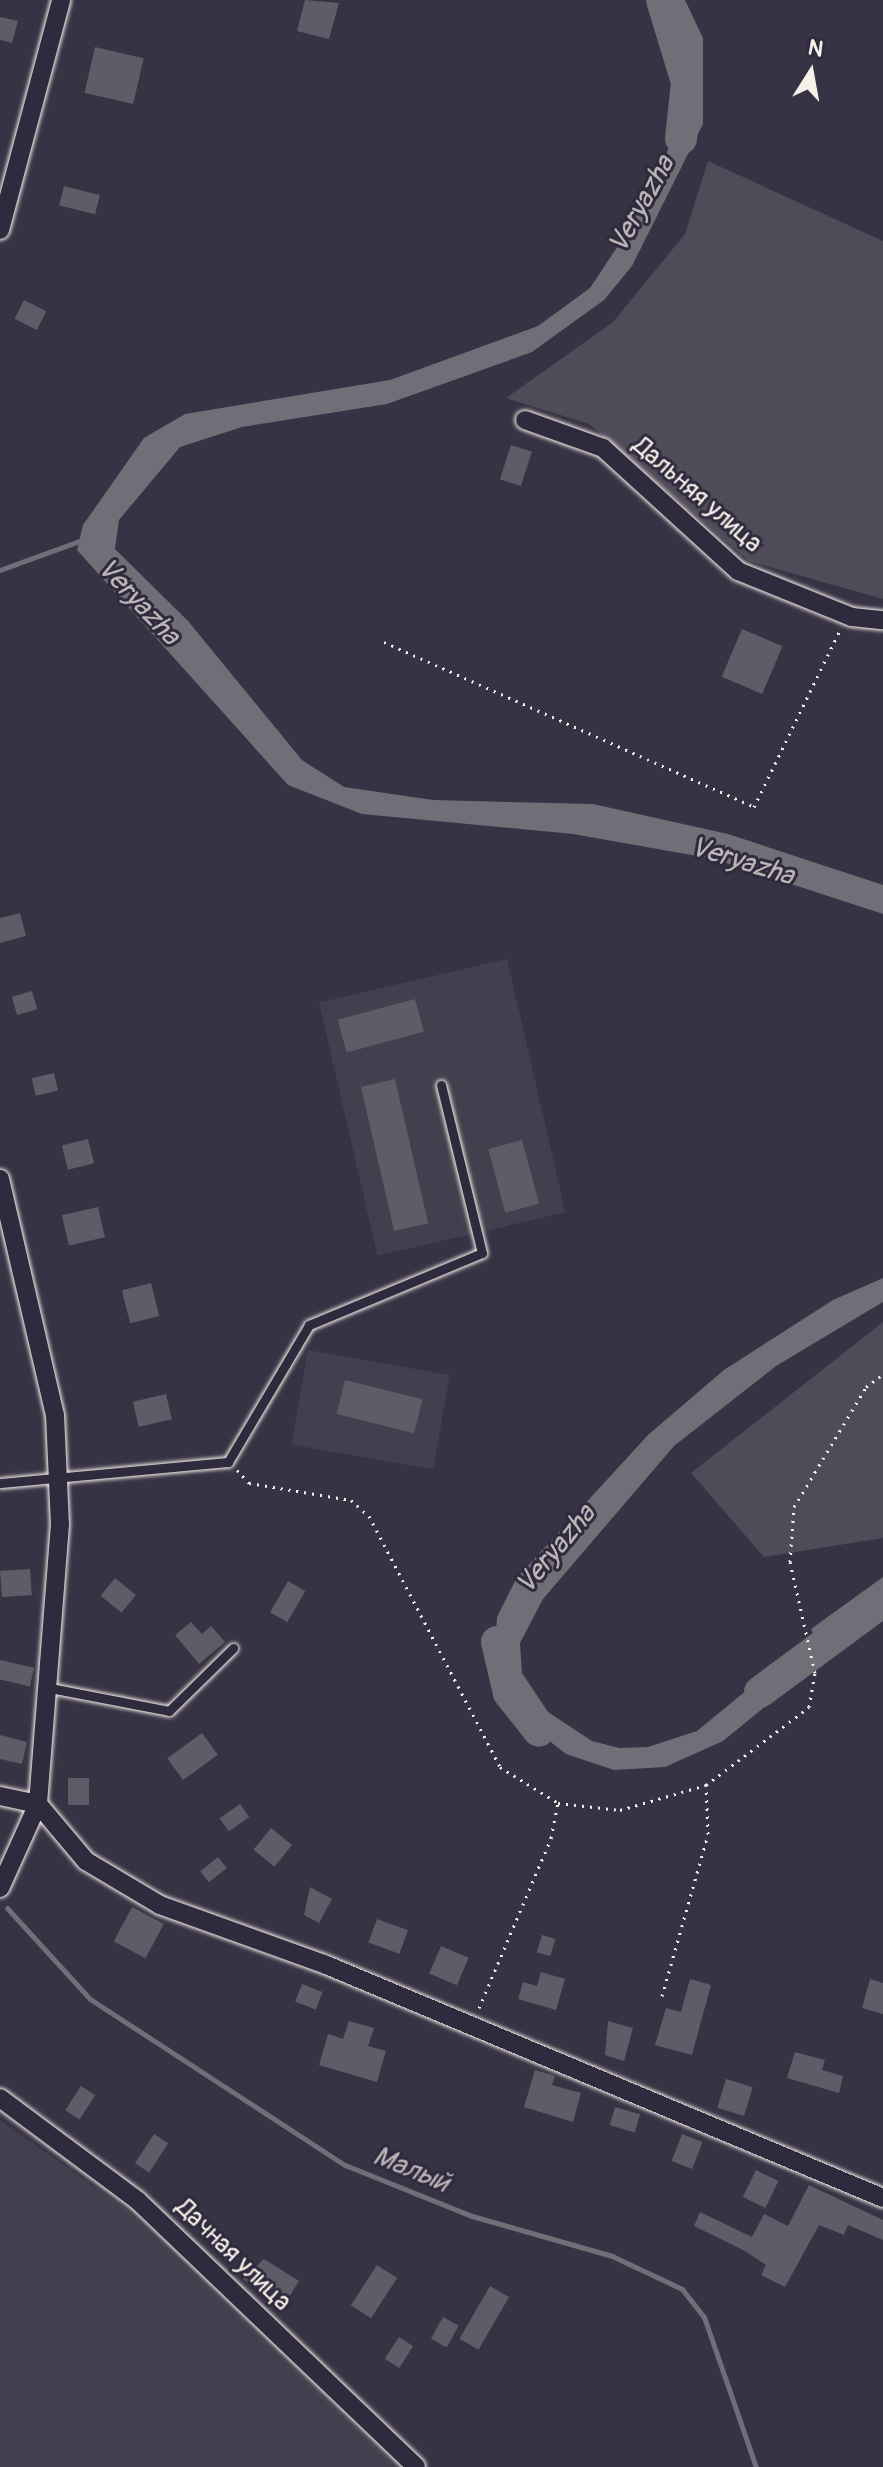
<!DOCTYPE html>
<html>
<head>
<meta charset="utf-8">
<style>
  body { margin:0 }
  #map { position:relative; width:883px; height:2467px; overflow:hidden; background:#373244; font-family:Pangolin,sans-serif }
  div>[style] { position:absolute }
  .built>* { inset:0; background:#433f4e; transform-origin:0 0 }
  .green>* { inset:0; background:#504b59 }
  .water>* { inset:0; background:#726e77 }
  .stream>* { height:5px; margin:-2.5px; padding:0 2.5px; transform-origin:2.5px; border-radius:2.5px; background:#726e77 }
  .river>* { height:32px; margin:-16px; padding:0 16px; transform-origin:16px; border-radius:16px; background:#726e77 }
  .building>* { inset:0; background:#5f5c67; transform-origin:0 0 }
  .path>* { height:3px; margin-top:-1.5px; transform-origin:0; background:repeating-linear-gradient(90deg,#f4f1e8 0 2px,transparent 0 8px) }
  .roads { filter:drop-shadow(0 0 2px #f4f1e8) drop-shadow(0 0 2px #f4f1e8) }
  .service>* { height:9px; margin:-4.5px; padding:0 4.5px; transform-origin:4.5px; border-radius:4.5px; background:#2f2a3d }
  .minor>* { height:18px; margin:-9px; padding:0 9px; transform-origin:9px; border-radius:9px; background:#2f2a3d }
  span { translate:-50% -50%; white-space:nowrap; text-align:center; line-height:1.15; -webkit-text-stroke:6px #2f2a3d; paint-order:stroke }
  .street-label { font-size:26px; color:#f4f1e8 }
  .water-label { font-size:28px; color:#bab6b5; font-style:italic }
  .north { position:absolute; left:771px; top:32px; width:80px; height:80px; -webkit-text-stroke:6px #2f2a3d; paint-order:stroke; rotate:11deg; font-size:22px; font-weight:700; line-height:32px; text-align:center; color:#f4f1e8 }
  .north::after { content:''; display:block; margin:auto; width:28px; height:36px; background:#f4f1e8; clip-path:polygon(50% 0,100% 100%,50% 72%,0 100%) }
</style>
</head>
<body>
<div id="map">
  <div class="built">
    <i style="left:507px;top:959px;width:260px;height:193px;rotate:77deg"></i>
    <i style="left:308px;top:1350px;width:144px;height:96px;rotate:10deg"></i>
    <i style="clip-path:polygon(0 2120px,127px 2210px,397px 2467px,0 2467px)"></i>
  </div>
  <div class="green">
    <i style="clip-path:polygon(708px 161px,883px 241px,883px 599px,749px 561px,589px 424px,506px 398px,613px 322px,685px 234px)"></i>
    <i style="clip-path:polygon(883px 1322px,883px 1538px,764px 1557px,691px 1473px)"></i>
  </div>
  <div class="water">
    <i style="clip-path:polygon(662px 0,685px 0,703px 38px,703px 124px,632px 266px,604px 300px,532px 352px,387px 404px,242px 427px,180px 447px,119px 520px,115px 549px,188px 621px,302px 760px,344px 787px,433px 800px,593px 804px,728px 834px,883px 885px,883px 914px,714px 859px,573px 834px,362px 814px,288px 785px,77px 550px,83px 525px,144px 438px,185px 414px,390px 380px,538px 326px,590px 288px,631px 226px,685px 115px,684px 67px)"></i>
    <i style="clip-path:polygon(883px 1278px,883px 1302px,776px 1366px,674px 1446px,543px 1599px,520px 1643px,522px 1673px,548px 1712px,592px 1741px,619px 1748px,648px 1747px,697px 1731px,791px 1654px,800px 1678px,723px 1741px,665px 1767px,614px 1770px,566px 1754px,538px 1732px,494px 1661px,497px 1617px,516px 1579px,648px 1435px,724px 1370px,833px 1300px)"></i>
    <i style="clip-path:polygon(883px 1577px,883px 1616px,821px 1654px,811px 1629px)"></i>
  </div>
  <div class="stream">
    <i style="left:0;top:570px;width:90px;rotate:-20deg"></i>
    <i style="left:7px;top:1908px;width:123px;rotate:47.6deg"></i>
    <i style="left:90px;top:1999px;width:304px;rotate:33.1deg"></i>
    <i style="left:345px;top:2165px;width:137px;rotate:21.9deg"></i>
    <i style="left:472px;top:2216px;width:146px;rotate:15.9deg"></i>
    <i style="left:612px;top:2256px;width:77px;rotate:25.2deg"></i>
    <i style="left:682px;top:2289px;width:36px;rotate:52deg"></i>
    <i style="left:704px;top:2317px;width:159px;rotate:70.9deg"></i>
  </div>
  <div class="river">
    <i style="left:662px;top:0;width:86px;rotate:73deg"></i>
    <i style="left:687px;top:82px;width:57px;rotate:96deg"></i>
    <i style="left:497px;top:1642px;width:52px;rotate:76.8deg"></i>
    <i style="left:509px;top:1693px;width:48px;rotate:51.7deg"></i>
    <i style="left:760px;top:1692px;width:153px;rotate:-36.5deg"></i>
  </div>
  <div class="building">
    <i style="clip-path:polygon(305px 0,339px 3px,329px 39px,297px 31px)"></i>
    <i style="clip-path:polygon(0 17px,18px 21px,12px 43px,0 40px)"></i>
    <i style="left:95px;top:47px;width:50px;height:47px;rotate:13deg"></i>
    <i style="left:64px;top:186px;width:37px;height:20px;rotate:14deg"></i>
    <i style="left:24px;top:300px;width:25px;height:21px;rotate:27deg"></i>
    <i style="left:511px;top:445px;width:22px;height:36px;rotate:18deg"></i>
    <i style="left:742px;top:629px;width:44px;height:52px;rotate:23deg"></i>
    <i style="clip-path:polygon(20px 913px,26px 936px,0 943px,0 918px)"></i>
    <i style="left:32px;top:991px;width:19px;height:21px;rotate:74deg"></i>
    <i style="left:415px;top:999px;width:34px;height:80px;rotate:75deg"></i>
    <i style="left:54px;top:1073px;width:18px;height:23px;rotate:77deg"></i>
    <i style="left:395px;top:1079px;width:148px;height:35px;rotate:77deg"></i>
    <i style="left:88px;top:1139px;width:25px;height:27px;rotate:76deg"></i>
    <i style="left:522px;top:1140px;width:66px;height:35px;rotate:75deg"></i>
    <i style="left:98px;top:1207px;width:31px;height:37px;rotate:77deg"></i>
    <i style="left:151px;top:1283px;width:34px;height:30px;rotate:76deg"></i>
    <i style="left:345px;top:1380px;width:80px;height:35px;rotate:14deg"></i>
    <i style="left:166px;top:1394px;width:26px;height:34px;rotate:77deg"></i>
    <i style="left:30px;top:1569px;width:26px;height:30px;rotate:86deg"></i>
    <i style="left:115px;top:1578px;width:27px;height:23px;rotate:39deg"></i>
    <i style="left:288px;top:1581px;width:20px;height:36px;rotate:30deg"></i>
    <i style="clip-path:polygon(191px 1622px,202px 1634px,211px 1626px,225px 1642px,199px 1664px,175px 1635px)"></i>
    <i style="left:0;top:1660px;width:35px;height:19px;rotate:13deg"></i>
    <i style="left:202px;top:1733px;width:27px;height:43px;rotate:54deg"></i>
    <i style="clip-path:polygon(0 1735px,27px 1742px,22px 1764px,0 1759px)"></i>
    <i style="left:68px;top:1778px;width:21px;height:27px"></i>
    <i style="left:240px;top:1804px;width:16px;height:25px;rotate:55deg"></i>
    <i style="left:271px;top:1828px;width:27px;height:28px;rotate:39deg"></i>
    <i style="left:218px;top:1857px;width:14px;height:23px;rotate:51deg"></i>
    <i style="clip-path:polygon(310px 1887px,332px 1899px,319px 1923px,304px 1915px)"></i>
    <i style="left:132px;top:1907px;width:36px;height:39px;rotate:28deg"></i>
    <i style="left:377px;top:1919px;width:33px;height:25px;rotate:20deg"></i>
    <i style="left:542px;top:1935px;width:14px;height:18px;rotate:17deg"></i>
    <i style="left:441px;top:1946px;width:30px;height:30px;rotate:23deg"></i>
    <i style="clip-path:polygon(541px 1972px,565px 1979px,556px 2010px,518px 1999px,523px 1982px,537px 1986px)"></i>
    <i style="clip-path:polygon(690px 1979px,711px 1985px,692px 2055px,655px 2045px,666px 2008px,681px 2012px)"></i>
    <i style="clip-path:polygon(870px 1979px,883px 1983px,883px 2014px,862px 2008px)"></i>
    <i style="left:302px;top:1984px;width:22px;height:19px;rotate:21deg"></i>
    <i style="clip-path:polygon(349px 2021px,374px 2028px,368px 2046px,386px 2051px,377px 2082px,319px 2065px,328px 2034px,343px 2039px)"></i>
    <i style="clip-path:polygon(608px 2021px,633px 2028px,624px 2061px,605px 2055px)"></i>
    <i style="clip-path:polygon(795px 2052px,825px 2060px,822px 2070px,843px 2076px,839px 2093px,787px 2078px)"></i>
    <i style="clip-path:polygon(535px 2070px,555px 2076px,552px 2085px,581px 2093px,573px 2122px,524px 2107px)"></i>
    <i style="left:726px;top:2079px;width:28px;height:30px;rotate:17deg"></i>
    <i style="left:81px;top:2086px;width:17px;height:29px;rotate:33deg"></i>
    <i style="left:615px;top:2107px;width:26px;height:19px;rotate:16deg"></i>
    <i style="left:154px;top:2134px;width:17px;height:35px;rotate:33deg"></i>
    <i style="left:682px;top:2134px;width:22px;height:29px;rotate:21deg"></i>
    <i style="left:756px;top:2170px;width:25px;height:30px;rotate:26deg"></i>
    <i style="clip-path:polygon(809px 2185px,883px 2220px,883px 2240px,848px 2225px,844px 2235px,819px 2225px,785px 2287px,761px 2275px,766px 2265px,745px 2251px,694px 2226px,700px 2212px,752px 2237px,764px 2214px,788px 2226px)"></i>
    <i style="clip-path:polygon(264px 2259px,299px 2281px,283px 2307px,243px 2279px)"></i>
    <i style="left:377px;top:2265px;width:24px;height:48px;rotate:33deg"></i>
    <i style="left:490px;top:2286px;width:22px;height:61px;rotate:30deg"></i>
    <i style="left:443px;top:2317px;width:18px;height:25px;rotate:29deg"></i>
    <i style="left:399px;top:2337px;width:17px;height:26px;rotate:33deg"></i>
  </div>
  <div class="path">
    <i style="left:384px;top:642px;width:405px;rotate:24deg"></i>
    <i style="left:754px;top:807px;width:195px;rotate:-64.1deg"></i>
    <i style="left:237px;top:1470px;width:18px;rotate:47deg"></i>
    <i style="left:249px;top:1483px;width:103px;rotate:9.5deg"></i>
    <i style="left:351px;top:1500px;width:24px;rotate:42deg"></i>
    <i style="left:369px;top:1516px;width:283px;rotate:62.4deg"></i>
    <i style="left:500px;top:1767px;width:68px;rotate:31.8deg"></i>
    <i style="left:558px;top:1803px;width:62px;rotate:6.4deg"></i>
    <i style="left:620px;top:1810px;width:90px;rotate:-16.2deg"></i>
    <i style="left:706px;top:1785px;width:129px;rotate:-37.1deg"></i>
    <i style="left:809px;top:1707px;width:35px;rotate:-80deg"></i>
    <i style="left:815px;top:1673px;width:114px;rotate:-102.7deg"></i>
    <i style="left:790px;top:1562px;width:55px;rotate:-85.8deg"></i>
    <i style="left:794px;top:1507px;width:140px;rotate:-59deg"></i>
    <i style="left:866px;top:1387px;width:21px;rotate:-37deg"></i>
    <i style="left:662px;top:1996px;width:168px;rotate:-74.1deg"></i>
    <i style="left:708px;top:1834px;width:49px;rotate:-92.3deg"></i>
    <i style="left:479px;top:2008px;width:185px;rotate:-67deg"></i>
    <i style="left:551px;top:1838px;width:36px;rotate:-79deg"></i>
  </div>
  <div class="roads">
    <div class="service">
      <i style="left:0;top:1483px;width:229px;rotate:-5.3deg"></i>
      <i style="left:228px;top:1462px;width:159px;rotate:-59.4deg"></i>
      <i style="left:309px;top:1325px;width:187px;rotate:-22.6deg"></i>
      <i style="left:482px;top:1253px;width:173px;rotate:-103.7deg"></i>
      <i style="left:50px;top:1688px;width:121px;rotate:10.9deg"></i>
      <i style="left:169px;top:1711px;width:90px;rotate:-44.5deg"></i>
    </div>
    <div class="minor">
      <i style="left:0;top:230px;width:238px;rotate:-75.1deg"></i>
      <i style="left:525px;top:420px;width:83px;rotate:19.7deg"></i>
      <i style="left:603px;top:448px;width:183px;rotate:42.3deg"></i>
      <i style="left:738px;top:571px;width:123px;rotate:22deg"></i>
      <i style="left:852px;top:617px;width:31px;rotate:6deg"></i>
      <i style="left:0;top:1179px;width:242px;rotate:76.9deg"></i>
      <i style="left:55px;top:1415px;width:109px;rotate:87.4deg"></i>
      <i style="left:60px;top:1524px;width:281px;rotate:94.5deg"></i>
      <i style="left:38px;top:1804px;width:92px;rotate:114.3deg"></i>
      <i style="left:0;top:1796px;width:39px;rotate:12deg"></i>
      <i style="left:38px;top:1804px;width:75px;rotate:49.9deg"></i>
      <i style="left:86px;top:1861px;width:86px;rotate:30.7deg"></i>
      <i style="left:160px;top:1905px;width:174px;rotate:19.8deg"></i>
      <i style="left:324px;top:1964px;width:606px;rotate:22.71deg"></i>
      <i style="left:0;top:2098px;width:171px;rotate:36.7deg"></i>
      <i style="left:137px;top:2200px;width:386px;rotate:43.7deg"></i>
    </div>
  </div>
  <div class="street-label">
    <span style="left:697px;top:495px;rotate:41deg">Дальняя улица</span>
    <span style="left:233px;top:2255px;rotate:44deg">Дачная улица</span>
  </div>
  <div class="water-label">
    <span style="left:642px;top:205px;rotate:-61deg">Veryazha</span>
    <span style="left:138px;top:602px;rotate:47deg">Veryazha</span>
    <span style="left:742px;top:862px;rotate:17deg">Veryazha</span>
    <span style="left:556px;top:1550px;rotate:-50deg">Veryazha</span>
    <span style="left:411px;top:2170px;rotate:22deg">Малый</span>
  </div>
  <div class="north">N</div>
</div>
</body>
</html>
